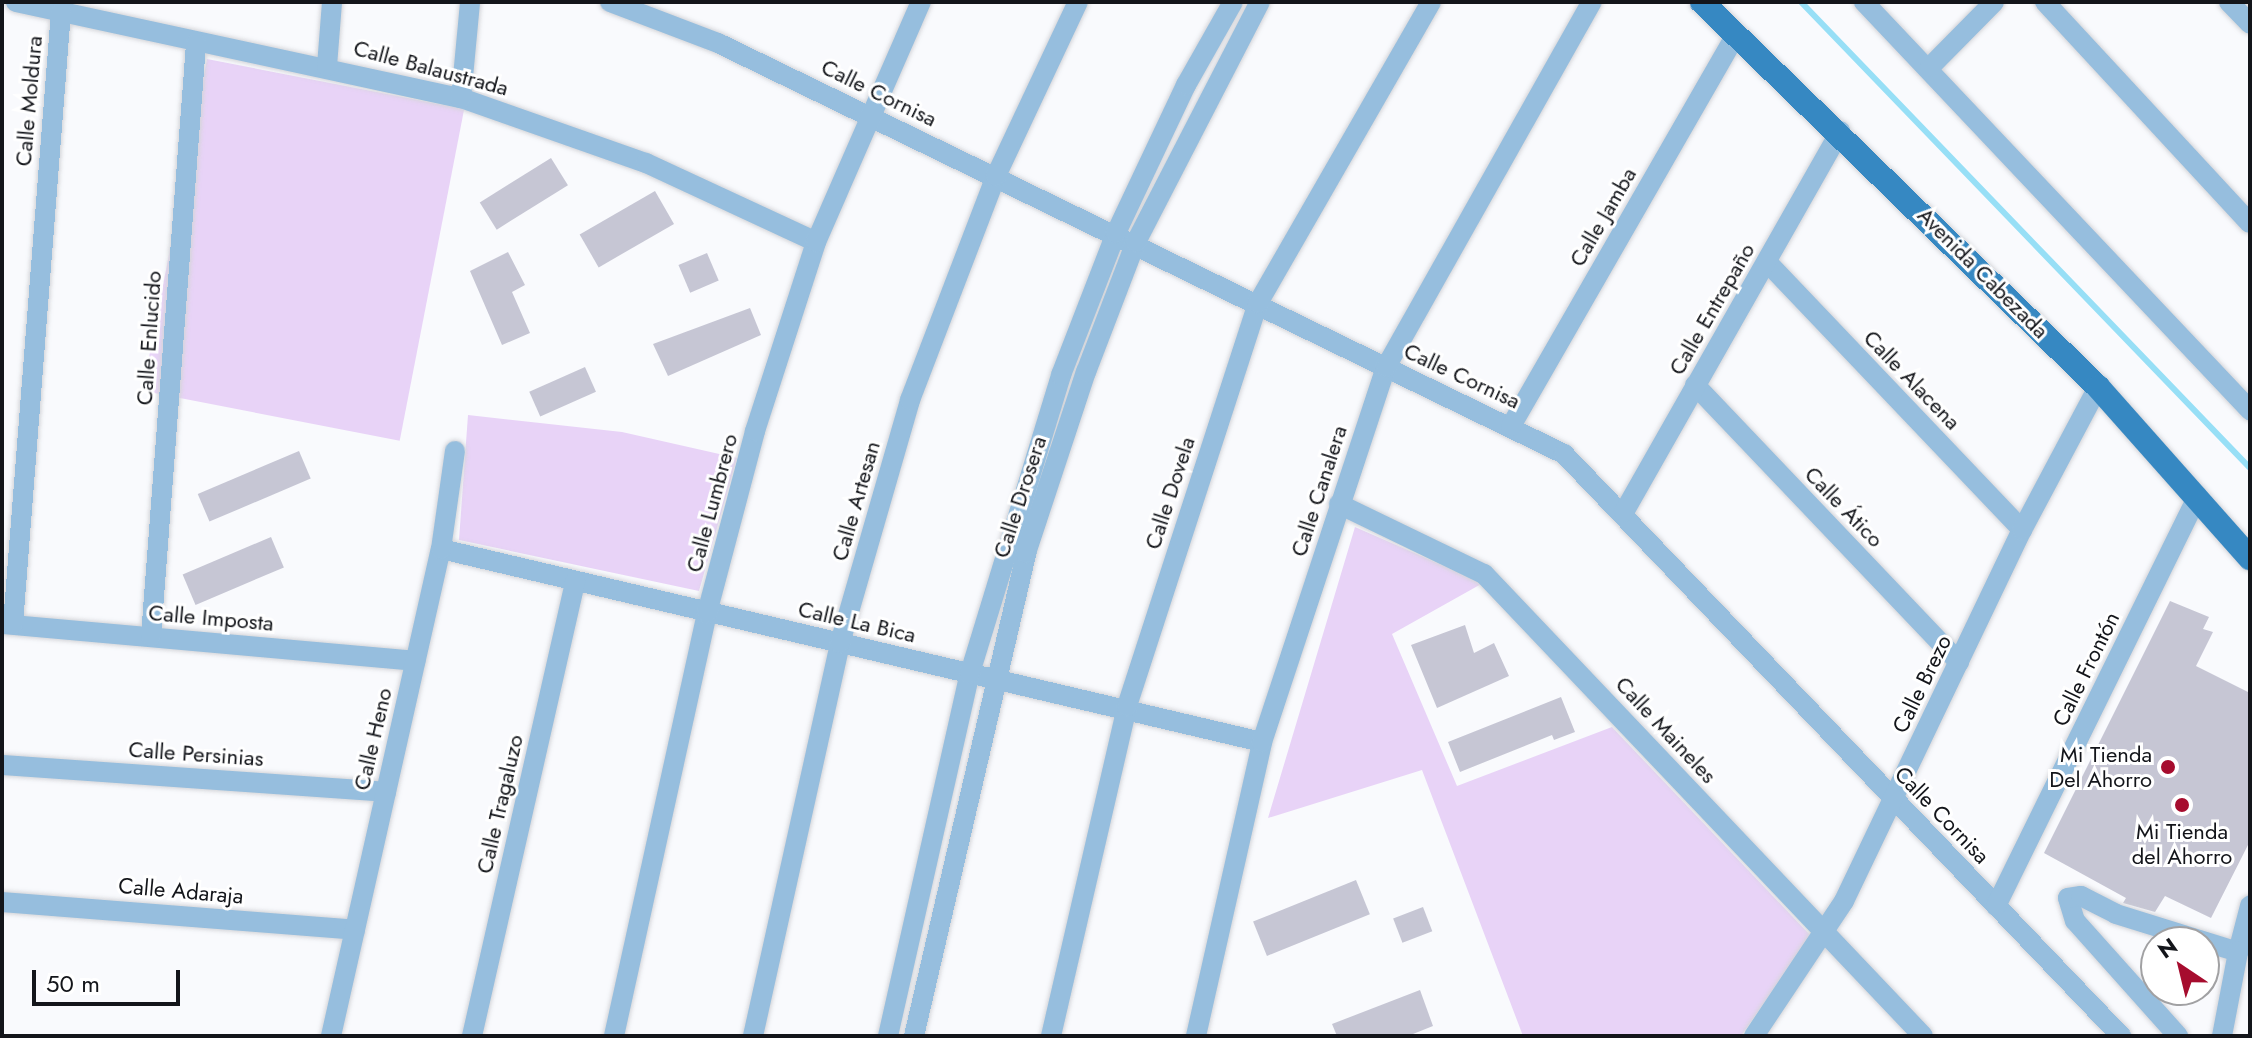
<!DOCTYPE html>
<html>
<head>
<meta charset="utf-8">
<style>
  body { margin:0 }
  #map { position:relative; width:2252px; height:1038px; overflow:hidden; background:#f9fafd; font-family:Jost,sans-serif }
  div>[style] { position:absolute }
  .green>* { inset:0; background:#e8d3f7; transform-origin:0 0 }
  .stream>* { height:6px; margin:-3px; padding:0 3px; transform-origin:3px; border-radius:3px; background:#97dff6 }
  .building>* { inset:0; background:#c6c6d4; transform-origin:0 0 }
  .roads { filter:drop-shadow(0 0 2px #d4d5d9) drop-shadow(0 0 2px #d4d5d9) }
  .minor>* { height:20px; margin:-10px; padding:0 10px; transform-origin:10px; border-radius:10px; background:#96bede }
  .major>* { height:24px; margin:-12px; padding:0 12px; transform-origin:12px; border-radius:12px; background:#3688c2 }
  .dots>* { width:22px; height:22px; translate:-50% -50%; box-sizing:border-box; border:4px solid #fff; border-radius:50% }
  span { translate:-50% -50%; white-space:nowrap; text-align:center; line-height:1.15; -webkit-text-stroke:6px #fff; paint-order:stroke }
  .street-label { font-size:22px; color:#13151a }
  .poi-label { font-size:22px; color:#13151a }
  .right { translate:-100% -50%; text-align:right }
  .frame { position:absolute; inset:0; border:4px solid #13151a; pointer-events:none }
  .north { position:absolute; left:2140px; top:926px; width:80px; height:80px; box-sizing:border-box; background:#fff; border:2px solid #a1a1a3; border-radius:50%; rotate:325deg; font-size:22px; font-weight:700; line-height:32px; text-align:center; color:#13151a }
  .north::after { content:''; display:block; margin:auto; width:28px; height:36px; background:#a60c2e; clip-path:polygon(50% 0,100% 100%,50% 72%,0 100%) }
  .scale { position:absolute; left:32px; top:970px; width:148px; height:36px; box-sizing:border-box; border:4px solid #13151a; border-top:0; padding-left:10px; font-size:24px; line-height:28px; white-space:nowrap; color:#13151a; -webkit-text-stroke:6px #fff; paint-order:stroke }
</style>
</head>
<body>
<div id="map">
  <div class="green">
    <i style="left:207px;top:59px;width:262px;height:338px;rotate:11deg"></i>
    <i style="clip-path:polygon(468px 415px,622px 432px,737px 458px,699px 591px,459px 540px)"></i>
    <i style="clip-path:polygon(1355px 527px,1483px 583px,1392px 634px,1457px 786px,1612px 727px,1811px 936px,1741px 1036px,1523px 1036px,1422px 770px,1268px 818px)"></i>
  </div>
  <div class="stream">
    <i style="left:1801px;top:2px;width:647px;rotate:46.06deg"></i>
  </div>
  <div class="building">
    <i style="left:551px;top:158px;width:32px;height:84px;rotate:58deg"></i>
    <i style="left:655px;top:191px;width:38px;height:87px;rotate:60deg"></i>
    <i style="clip-path:polygon(508px 252px,525px 285px,512px 292px,530px 333px,502px 345px,470px 271px)"></i>
    <i style="left:707px;top:253px;width:30px;height:31px;rotate:67deg"></i>
    <i style="clip-path:polygon(750px 308px,761px 335px,668px 376px,653px 344px)"></i>
    <i style="left:585px;top:367px;width:27px;height:61px;rotate:66deg"></i>
    <i style="left:299px;top:451px;width:30px;height:110px;rotate:67deg"></i>
    <i style="left:271px;top:537px;width:33px;height:96px;rotate:67deg"></i>
    <i style="clip-path:polygon(2170px 601px,2209px 617px,2203px 629px,2213px 632px,2196px 666px,2250px 693px,2250px 841px,2211px 918px,2165px 896px,2155px 912px,2123px 903px,2126px 898px,2044px 853px)"></i>
    <i style="clip-path:polygon(1465px 625px,1474px 653px,1494px 643px,1509px 676px,1437px 708px,1411px 645px)"></i>
    <i style="clip-path:polygon(1561px 697px,1575px 732px,1554px 740px,1552px 735px,1460px 772px,1448px 742px)"></i>
    <i style="left:1356px;top:880px;width:37px;height:111px;rotate:68deg"></i>
    <i style="left:1423px;top:907px;width:26px;height:32px;rotate:69deg"></i>
    <i style="clip-path:polygon(1420px 990px,1433px 1026px,1408px 1036px,1337px 1036px,1332px 1024px)"></i>
  </div>
  <div class="roads">
    <div class="minor">
      <i style="left:16px;top:2px;width:455px;rotate:12.2deg"></i>
      <i style="left:461px;top:98px;width:196px;rotate:19.4deg"></i>
      <i style="left:646px;top:163px;width:187px;rotate:24.9deg"></i>
      <i style="left:610px;top:2px;width:116px;rotate:20.8deg"></i>
      <i style="left:718px;top:43px;width:941px;rotate:25.91deg"></i>
      <i style="left:1564px;top:454px;width:806px;rotate:46.26deg"></i>
      <i style="left:1864px;top:2px;width:562px;rotate:46.59deg"></i>
      <i style="left:2045px;top:2px;width:301px;rotate:47.2deg"></i>
      <i style="left:2229px;top:2px;width:30px;rotate:46deg"></i>
      <i style="left:327px;top:66px;width:64px;rotate:-85.5deg"></i>
      <i style="left:1930px;top:67px;width:91px;rotate:-45.4deg"></i>
      <i style="left:461px;top:98px;width:96px;rotate:-84.6deg"></i>
      <i style="left:1767px;top:262px;width:370px;rotate:46.4deg"></i>
      <i style="left:1695px;top:385px;width:383px;rotate:46.4deg"></i>
      <i style="left:1511px;top:426px;width:453px;rotate:-60.1deg"></i>
      <i style="left:1339px;top:504px;width:161px;rotate:25.8deg"></i>
      <i style="left:1484px;top:574px;width:637px;rotate:46.46deg"></i>
      <i style="left:1624px;top:512px;width:438px;rotate:-60.4deg"></i>
      <i style="left:441px;top:549px;width:843px;rotate:13.23deg"></i>
      <i style="left:2px;top:624px;width:415px;rotate:5.1deg"></i>
      <i style="left:13px;top:624px;width:614px;rotate:-85.52deg"></i>
      <i style="left:151px;top:636px;width:594px;rotate:-85.65deg"></i>
      <i style="left:2px;top:765px;width:385px;rotate:4deg"></i>
      <i style="left:2px;top:902px;width:354px;rotate:4.5deg"></i>
      <i style="left:1996px;top:906px;width:457px;rotate:-63.8deg"></i>
      <i style="left:331px;top:1036px;width:499px;rotate:-77.3deg"></i>
      <i style="left:441px;top:549px;width:99px;rotate:-81.9deg"></i>
      <i style="left:472px;top:1036px;width:466px;rotate:-77.2deg"></i>
      <i style="left:614px;top:1036px;width:433px;rotate:-77.6deg"></i>
      <i style="left:707px;top:613px;width:188px;rotate:-75.2deg"></i>
      <i style="left:755px;top:431px;width:199px;rotate:-72.1deg"></i>
      <i style="left:816px;top:242px;width:262px;rotate:-66.4deg"></i>
      <i style="left:753px;top:1036px;width:403px;rotate:-77.5deg"></i>
      <i style="left:840px;top:643px;width:253px;rotate:-73.9deg"></i>
      <i style="left:910px;top:400px;width:240px;rotate:-69deg"></i>
      <i style="left:996px;top:176px;width:192px;rotate:-64.8deg"></i>
      <i style="left:888px;top:1036px;width:372px;rotate:-77.3deg"></i>
      <i style="left:970px;top:673px;width:312px;rotate:-73deg"></i>
      <i style="left:1061px;top:375px;width:152px;rotate:-68.8deg"></i>
      <i style="left:1116px;top:233px;width:164px;rotate:-64.7deg"></i>
      <i style="left:1186px;top:85px;width:95px;rotate:-60.5deg"></i>
      <i style="left:914px;top:1036px;width:496px;rotate:-76.9deg"></i>
      <i style="left:1026px;top:553px;width:191px;rotate:-71.7deg"></i>
      <i style="left:1086px;top:372px;width:139px;rotate:-69deg"></i>
      <i style="left:1136px;top:242px;width:270px;rotate:-62.7deg"></i>
      <i style="left:1051px;top:1036px;width:339px;rotate:-77deg"></i>
      <i style="left:1127px;top:706px;width:424px;rotate:-72deg"></i>
      <i style="left:1258px;top:303px;width:347px;rotate:-60.1deg"></i>
      <i style="left:1196px;top:1036px;width:301px;rotate:-77.3deg"></i>
      <i style="left:1262px;top:742px;width:395px;rotate:-71.7deg"></i>
      <i style="left:1386px;top:367px;width:419px;rotate:-60.6deg"></i>
      <i style="left:1754px;top:1036px;width:162px;rotate:-56.3deg"></i>
      <i style="left:1844px;top:901px;width:411px;rotate:-64.4deg"></i>
      <i style="left:2022px;top:530px;width:162px;rotate:-62deg"></i>
      <i style="left:2178px;top:1036px;width:154px;rotate:-131.8deg"></i>
      <i style="left:2075px;top:921px;width:24px;rotate:-107deg"></i>
      <i style="left:2068px;top:898px;width:13px;rotate:-9deg"></i>
      <i style="left:2081px;top:896px;width:39px;rotate:27deg"></i>
      <i style="left:2116px;top:914px;width:128px;rotate:17.3deg"></i>
      <i style="left:2238px;top:952px;width:48px;rotate:-75.4deg"></i>
      <i style="left:2222px;top:1036px;width:86px;rotate:-79.2deg"></i>
    </div>
    <div class="major">
      <i style="left:1702px;top:2px;width:552px;rotate:44.19deg"></i>
      <i style="left:2098px;top:387px;width:229px;rotate:48.4deg"></i>
    </div>
  </div>
  <div class="dots">
    <i style="left:2168px;top:767px;background:#a60c2e"></i>
    <i style="left:2182px;top:805px;background:#a60c2e"></i>
  </div>
  <div class="street-label">
    <span style="left:431px;top:68px;rotate:15deg">Calle Balaustrada</span>
    <span style="left:879px;top:93px;rotate:26deg">Calle Cornisa</span>
    <span style="left:29px;top:101px;rotate:-85deg">Calle Moldura</span>
    <span style="left:1603px;top:217px;rotate:-60deg">Calle Jamba</span>
    <span style="left:1983px;top:273px;rotate:45deg">Avenida Cabezada</span>
    <span style="left:1712px;top:309px;rotate:-60deg">Calle Entrepaño</span>
    <span style="left:149px;top:338px;rotate:-86deg">Calle Enlucido</span>
    <span style="left:1462px;top:376px;rotate:25deg">Calle Cornisa</span>
    <span style="left:1912px;top:380px;rotate:46deg">Calle Alacena</span>
    <span style="left:1319px;top:491px;rotate:-72deg">Calle Canalera</span>
    <span style="left:1170px;top:493px;rotate:-72deg">Calle Dovela</span>
    <span style="left:1020px;top:497px;rotate:-72deg">Calle Drosera</span>
    <span style="left:856px;top:501px;rotate:-74deg">Calle Artesan</span>
    <span style="left:712px;top:503px;rotate:-75deg">Calle Lumbrero</span>
    <span style="left:1844px;top:507px;rotate:46deg">Calle Ático</span>
    <span style="left:211px;top:618px;rotate:5deg">Calle Imposta</span>
    <span style="left:857px;top:622px;rotate:13deg">Calle La Bica</span>
    <span style="left:2086px;top:669px;rotate:-64deg">Calle Frontón</span>
    <span style="left:1922px;top:684px;rotate:-64deg">Calle Brezo</span>
    <span style="left:1666px;top:730px;rotate:47deg">Calle Maineles</span>
    <span style="left:373px;top:739px;rotate:-77deg">Calle Heno</span>
    <span style="left:196px;top:754px;rotate:4deg">Calle Persinias</span>
    <span style="left:500px;top:804px;rotate:-77deg">Calle Tragaluzo</span>
    <span style="left:1942px;top:815px;rotate:46deg">Calle Cornisa</span>
    <span style="left:181px;top:891px;rotate:5deg">Calle Adaraja</span>
  </div>
  <div class="poi-label">
    <span class="right" style="left:2152px;top:767px">Mi Tienda<br>Del Ahorro</span>
    <span style="left:2182px;top:844px">Mi Tienda<br>del Ahorro</span>
  </div>
  <div class="frame"></div>
  <div class="north">N</div>
  <div class="scale">50 m</div>
</div>
</body>
</html>
